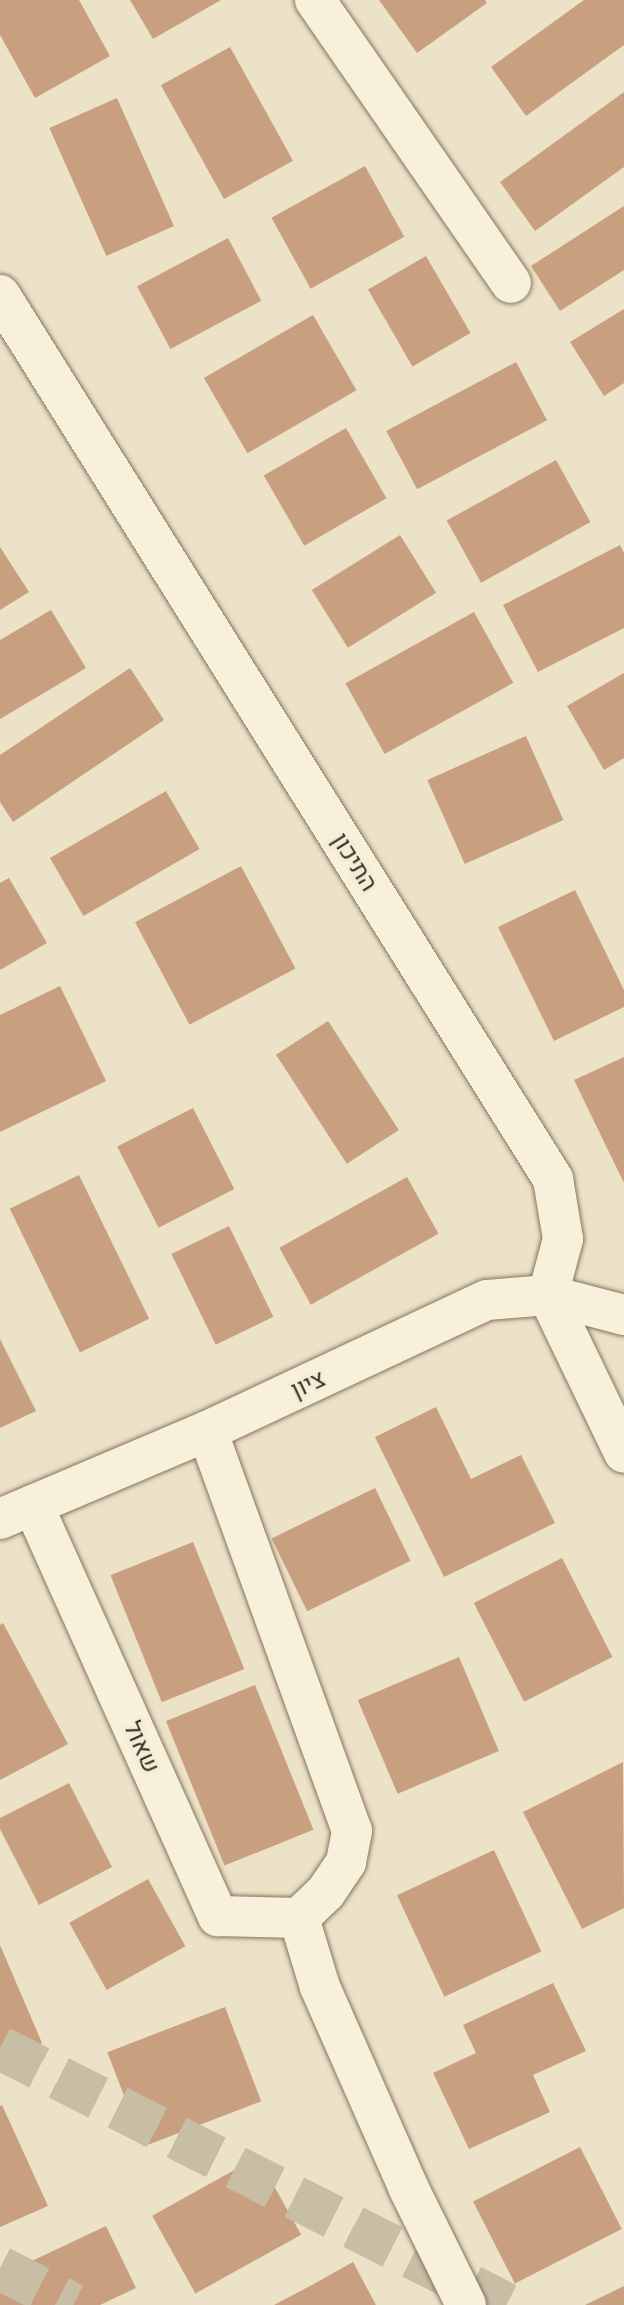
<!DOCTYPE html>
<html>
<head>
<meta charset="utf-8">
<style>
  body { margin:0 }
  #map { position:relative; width:624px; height:2305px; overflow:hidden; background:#ece2c7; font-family:"Crimson Pro",Heebo,serif }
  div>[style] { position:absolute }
  .building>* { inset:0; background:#c8a07f; transform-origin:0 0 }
  .trunk-tunnel>* { height:44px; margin-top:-22px; transform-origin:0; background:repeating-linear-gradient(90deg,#c8bea6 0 44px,transparent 0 66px) }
  .roads { filter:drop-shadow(0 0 2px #87755d) drop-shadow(0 0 2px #87755d) }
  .minor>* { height:40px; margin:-20px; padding:0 20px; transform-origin:20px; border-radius:20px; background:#f7f0da }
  span { translate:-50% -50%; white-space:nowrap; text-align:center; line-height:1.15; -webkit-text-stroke:7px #f4ecd7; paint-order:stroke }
  .street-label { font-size:24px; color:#382d20 }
</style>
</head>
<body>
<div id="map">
  <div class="building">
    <i style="clip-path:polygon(0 0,79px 0,110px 56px,35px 98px,0 35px)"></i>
    <i style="clip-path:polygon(130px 0,221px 0,153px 39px)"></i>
    <i style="clip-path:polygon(379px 0,485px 0,487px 3px,417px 53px)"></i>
    <i style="clip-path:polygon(584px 0,624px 0,624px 45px,526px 116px,491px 67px)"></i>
    <i style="left:230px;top:47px;width:130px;height:79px;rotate:61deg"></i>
    <i style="clip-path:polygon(624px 92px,624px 167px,535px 231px,500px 182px)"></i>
    <i style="left:117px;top:98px;width:140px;height:74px;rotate:66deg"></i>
    <i style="left:365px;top:166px;width:81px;height:107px;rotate:61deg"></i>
    <i style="clip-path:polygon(624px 206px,624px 270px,560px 311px,531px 266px)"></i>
    <i style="left:228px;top:238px;width:71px;height:103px;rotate:62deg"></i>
    <i style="left:426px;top:256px;width:89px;height:67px;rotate:60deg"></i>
    <i style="clip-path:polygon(624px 309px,624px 383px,604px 396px,570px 342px)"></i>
    <i style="left:313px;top:315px;width:87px;height:126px;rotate:60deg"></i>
    <i style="left:516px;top:362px;width:66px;height:147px;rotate:62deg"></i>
    <i style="left:346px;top:428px;width:81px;height:95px;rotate:60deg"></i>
    <i style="left:556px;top:460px;width:71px;height:125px;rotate:61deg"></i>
    <i style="left:400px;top:535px;width:68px;height:104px;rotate:58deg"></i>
    <i style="clip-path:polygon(620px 545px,624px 553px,624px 628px,538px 672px,503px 605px)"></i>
    <i style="clip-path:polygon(0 547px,29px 592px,0 610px)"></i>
    <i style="clip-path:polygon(51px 610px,86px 668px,0 719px,0 640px)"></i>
    <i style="left:474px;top:612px;width:81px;height:147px;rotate:61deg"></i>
    <i style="clip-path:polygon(130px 668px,164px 720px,13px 822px,0 802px,0 755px)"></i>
    <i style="clip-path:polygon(624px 673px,624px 758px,604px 770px,567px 706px)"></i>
    <i style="left:526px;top:736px;width:92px;height:108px;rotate:66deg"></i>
    <i style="left:166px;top:791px;width:67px;height:134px;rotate:60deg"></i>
    <i style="left:241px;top:866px;width:116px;height:120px;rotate:62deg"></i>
    <i style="clip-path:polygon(9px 878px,47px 943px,0 970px,0 883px)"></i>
    <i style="clip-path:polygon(575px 890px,624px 990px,624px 1007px,554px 1041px,498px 927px)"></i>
    <i style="clip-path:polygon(60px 986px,106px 1081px,0 1132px,0 1015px)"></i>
    <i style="left:328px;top:1021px;width:130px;height:62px;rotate:57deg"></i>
    <i style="clip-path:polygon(624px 1057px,624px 1183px,574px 1080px)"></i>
    <i style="left:193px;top:1108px;width:91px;height:85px;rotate:63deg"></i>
    <i style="left:79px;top:1175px;width:160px;height:77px;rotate:64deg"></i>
    <i style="left:407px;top:1177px;width:65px;height:146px;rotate:61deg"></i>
    <i style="left:229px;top:1226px;width:101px;height:64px;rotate:64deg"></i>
    <i style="clip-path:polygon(0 1339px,36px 1411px,0 1428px)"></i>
    <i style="clip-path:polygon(436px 1407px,471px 1479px,521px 1455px,555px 1523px,444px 1577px,375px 1437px)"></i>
    <i style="left:375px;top:1488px;width:81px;height:115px;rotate:64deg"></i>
    <i style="left:193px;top:1542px;width:137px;height:89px;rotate:68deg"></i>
    <i style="left:562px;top:1558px;width:111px;height:99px;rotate:63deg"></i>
    <i style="clip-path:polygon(3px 1623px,68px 1744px,0 1780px,0 1625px)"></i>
    <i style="left:459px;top:1657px;width:102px;height:110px;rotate:67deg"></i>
    <i style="left:255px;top:1685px;width:156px;height:96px;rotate:68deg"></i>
    <i style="clip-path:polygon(623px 1762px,624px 1908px,582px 1929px,523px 1812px)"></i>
    <i style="clip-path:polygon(69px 1783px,112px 1867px,39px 1905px,0 1829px,0 1818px)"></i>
    <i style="left:494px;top:1850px;width:112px;height:107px;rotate:65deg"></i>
    <i style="left:148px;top:1879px;width:77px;height:90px;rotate:61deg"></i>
    <i style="clip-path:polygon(0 1945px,42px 2043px,0 2061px)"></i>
    <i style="clip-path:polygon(553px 1983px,586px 2051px,533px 2075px,550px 2112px,469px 2149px,433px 2073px,476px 2053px,463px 2025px)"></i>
    <i style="left:225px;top:2007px;width:101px;height:126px;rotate:69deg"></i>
    <i style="clip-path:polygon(2px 2105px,48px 2206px,0 2227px,0 2106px)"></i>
    <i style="left:580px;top:2147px;width:92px;height:120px;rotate:63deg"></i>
    <i style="left:258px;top:2157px;width:89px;height:121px;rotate:61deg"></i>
    <i style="clip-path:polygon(106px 2226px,136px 2288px,100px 2305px,0 2305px,0 2276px)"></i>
    <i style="clip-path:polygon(353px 2262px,376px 2305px,274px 2305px,312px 2285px)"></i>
    <i style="clip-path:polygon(624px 2286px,624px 2305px,585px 2305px)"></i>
  </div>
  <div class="trunk-tunnel">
    <i style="left:0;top:2048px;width:568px;rotate:26.88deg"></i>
    <i style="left:0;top:2268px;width:82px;rotate:26.9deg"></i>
  </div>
  <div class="roads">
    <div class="minor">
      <i style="left:315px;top:0;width:344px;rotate:55.3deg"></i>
      <i style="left:0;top:295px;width:1043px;rotate:57.97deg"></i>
      <i style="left:553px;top:1179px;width:61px;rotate:80.5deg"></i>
      <i style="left:563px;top:1239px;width:58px;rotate:105deg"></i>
      <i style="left:548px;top:1295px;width:175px;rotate:64.3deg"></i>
      <i style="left:33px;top:1505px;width:451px;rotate:65.8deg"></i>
      <i style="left:218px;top:1916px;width:81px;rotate:1.4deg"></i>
      <i style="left:299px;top:1918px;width:37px;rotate:-44deg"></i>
      <i style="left:326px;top:1892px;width:36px;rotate:-56deg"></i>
      <i style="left:346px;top:1862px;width:32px;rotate:-79deg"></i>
      <i style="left:352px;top:1831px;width:425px;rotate:-109.9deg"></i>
      <i style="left:0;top:1519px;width:225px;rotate:-23deg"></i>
      <i style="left:207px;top:1431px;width:309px;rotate:-25.1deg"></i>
      <i style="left:487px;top:1300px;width:61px;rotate:-4.7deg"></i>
      <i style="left:548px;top:1295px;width:79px;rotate:14.7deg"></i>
      <i style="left:299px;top:1918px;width:72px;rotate:73.1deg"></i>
      <i style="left:320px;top:1987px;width:221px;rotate:66.2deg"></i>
      <i style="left:409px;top:2189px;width:129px;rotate:63.8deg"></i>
    </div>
  </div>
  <div class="street-label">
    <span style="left:355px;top:862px;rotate:58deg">התיכון</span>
    <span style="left:308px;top:1384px;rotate:-25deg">ציון</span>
    <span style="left:142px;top:1747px;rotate:66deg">שאול</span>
  </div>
</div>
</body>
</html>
